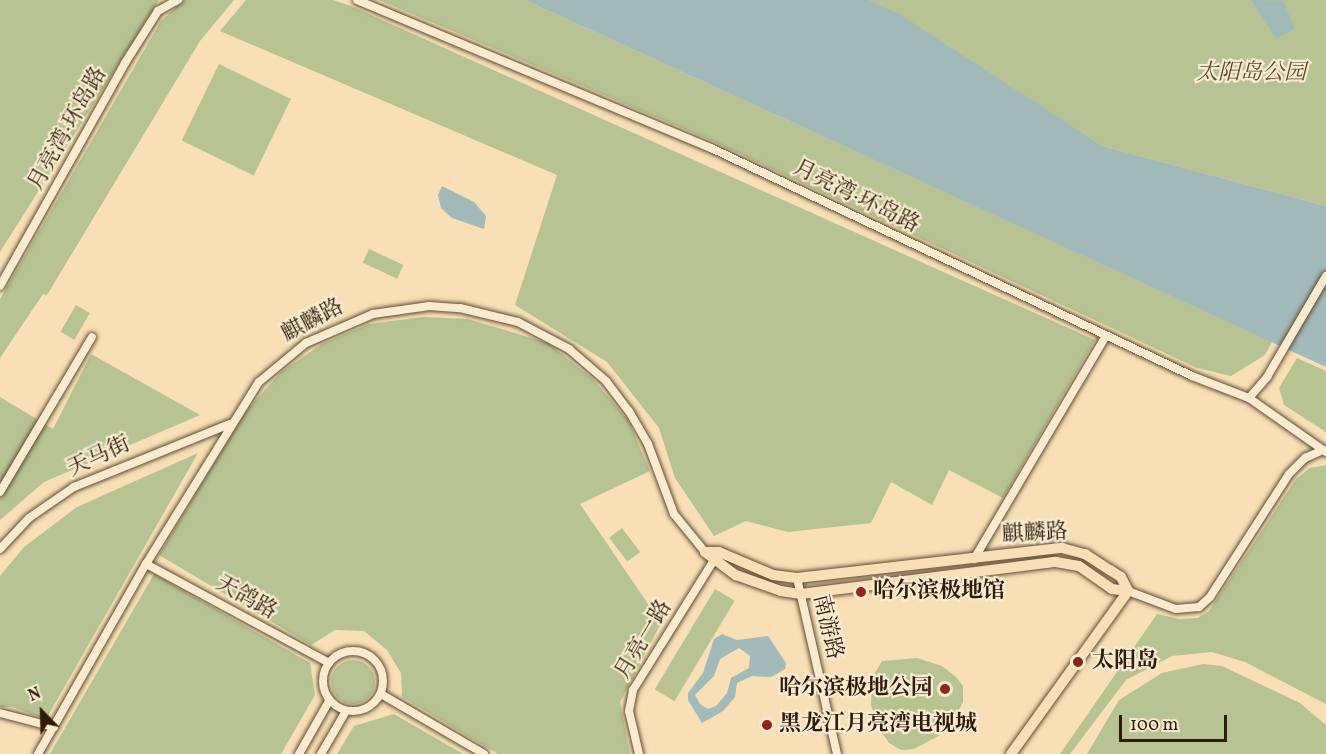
<!DOCTYPE html>
<html>
<head>
<meta charset="utf-8">
<style>
  body { margin:0 }
  #map { position:relative; width:1326px; height:754px; overflow:hidden; background:#f8dfb5; font-family:Vollkorn,"Noto Serif SC",serif }
  div>[style] { position:absolute }
  .green>* { inset:0; background:#b7c392; transform-origin:0 0 }
  .round { border-radius:50% }
  .water>* { inset:0; background:#a2bab9 }
  .roads { filter:drop-shadow(0 0 2px #604c36) drop-shadow(0 0 2px #604c36) }
  .minor>* { height:8px; margin:-4px; padding:0 4px; transform-origin:4px; border-radius:4px; background:#faeacf }
  .minor>.ring { margin:-4px; padding:0; box-sizing:content-box; background:none; border:8px solid #faeacf; border-radius:50% }
  .major>* { height:10px; margin:-5px; padding:0 5px; transform-origin:5px; border-radius:5px; background:#f8dfb5 }
  .dots>* { width:16px; height:16px; translate:-50% -50%; box-sizing:border-box; border:3px solid #faeacf; border-radius:50% }
  span { translate:-50% -50%; white-space:nowrap; text-align:center; line-height:1.15; -webkit-text-stroke:4.5px #faeacf; paint-order:stroke }
  .park-label { font-size:22px; color:#574d34; font-style:italic }
  .street-label { font-size:22px; color:#2e1b0c }
  .poi-label { font-size:22px; color:#2e1b0c; font-weight:700 }
  .left { translate:0 -50%; text-align:left }
  .right { translate:-100% -50%; text-align:right }
  .north { position:absolute; left:12px; top:682px; width:60px; height:60px; -webkit-text-stroke:4px #faeacf; paint-order:stroke; rotate:337deg; font-size:16px; font-weight:700; line-height:24px; text-align:center; color:#2e1b0c }
  .north::after { content:''; display:block; margin:auto; width:21px; height:27px; background:#2e1b0c; clip-path:polygon(50% 0,100% 100%,50% 72%,0 100%) }
  .scale { position:absolute; left:1119px; top:715px; width:108px; height:27px; box-sizing:border-box; border:3px solid #2e1b0c; border-top:0; padding-left:8px; font-size:18px; line-height:21px; white-space:nowrap; color:#2e1b0c; -webkit-text-stroke:4px #faeacf; paint-order:stroke }
</style>
</head>
<body>
<div id="map">
  <div class="green">
    <i style="clip-path:polygon(0 0,159px 0,0 252px)"></i>
    <i style="clip-path:polygon(184px 0,234px 0,200px 41px,47px 295px,43px 294px,0 358px,0 299px,161px 21px)"></i>
    <i style="clip-path:polygon(246px 0,333px 0,351px 6px,1095px 340px,1003px 498px,949px 470px,932px 505px,891px 482px,871px 523px,788px 532px,746px 521px,714px 536px,675px 478px,659px 428px,607px 362px,515px 305px,557px 175px,220px 31px)"></i>
    <i style="clip-path:polygon(379px 0,525px 0,1272px 342px,1265px 355px,1231px 376px,1197px 368px,708px 139px)"></i>
    <i style="clip-path:polygon(870px 0,1326px 0,1326px 206px,1103px 146px,898px 14px)"></i>
    <i style="left:219px;top:64px;width:80px;height:85px;rotate:26deg"></i>
    <i style="left:369px;top:249px;width:38px;height:15px;rotate:25deg"></i>
    <i style="left:76px;top:305px;width:16px;height:31px;rotate:30deg"></i>
    <i style="clip-path:polygon(423px 317px,468px 319px,548px 343px,593px 379px,628px 420px,650px 471px,580px 504px,661px 623px,620px 702px,630px 754px,498px 754px,402px 697px,401px 673px,387px 650px,364px 631px,335px 630px,311px 645px,159px 555px,245px 412px,281px 372px,322px 344px,369px 324px)"></i>
    <i style="clip-path:polygon(91px 354px,200px 415px,44px 482px,0 520px,0 397px,53px 429px)"></i>
    <i style="clip-path:polygon(1297px 358px,1326px 371px,1326px 432px,1284px 405px,1279px 388px)"></i>
    <i style="clip-path:polygon(198px 453px,46px 719px,12px 707px,0 707px,0 576px,24px 547px,77px 507px)"></i>
    <i style="clip-path:polygon(1326px 465px,1326px 704px,1245px 662px,1212px 652px,1172px 656px,1126px 680px,1070px 754px,1060px 754px,1157px 614px,1179px 619px,1198px 618px,1209px 611px,1296px 479px,1310px 468px)"></i>
    <i style="left:622px;top:528px;width:30px;height:16px;rotate:53deg"></i>
    <i style="clip-path:polygon(154px 574px,310px 663px,315px 695px,281px 754px,50px 754px)"></i>
    <i style="left:715px;top:589px;width:23px;height:117px;rotate:31deg"></i>
    <i style="clip-path:polygon(917px 658px,942px 666px,956px 677px,963px 686px,963px 702px,953px 722px,940px 735px,914px 749px,901px 750px,889px 743px,878px 727px,871px 705px,872px 678px,882px 661px)"></i>
    <i class="round" style="left:331px;top:660px;width:44px;height:44px"></i>
    <i style="clip-path:polygon(1203px 664px,1222px 666px,1300px 703px,1326px 725px,1326px 754px,1087px 754px,1119px 700px,1162px 673px)"></i>
    <i style="clip-path:polygon(394px 714px,463px 754px,337px 754px,354px 726px)"></i>
  </div>
  <div class="water">
    <i style="clip-path:polygon(525px 0,870px 0,901px 15px,1103px 146px,1326px 206px,1326px 367px)"></i>
    <i style="clip-path:polygon(1251px 0,1283px 1px,1295px 29px,1276px 38px)"></i>
    <i style="clip-path:polygon(442px 186px,474px 202px,486px 216px,484px 229px,452px 218px,441px 208px,438px 195px)"></i>
    <i style="clip-path:polygon(evenodd,722px 634px,737px 640px,768px 636px,786px 663px,785px 669px,771px 677px,752px 676px,737px 683px,735px 697px,723px 711px,702px 723px,688px 700px,688px 693px,703px 673px,714px 639px,722px 634px,739px 648px,750px 656px,749px 668px,731px 678px,727px 693px,716px 706px,708px 709px,700px 704px,695px 695px,714px 676px,720px 659px,739px 648px)"></i>
  </div>
  <div class="roads">
    <div class="minor">
      <i style="left:357px;top:0;width:384px;rotate:22.7deg"></i>
      <i style="left:711px;top:148px;width:532px;rotate:25.36deg"></i>
      <i style="left:1192px;top:376px;width:61px;rotate:21.1deg"></i>
      <i style="left:1249px;top:398px;width:94px;rotate:35deg"></i>
      <i style="left:0;top:286px;width:256px;rotate:-60.7deg"></i>
      <i style="left:125px;top:63px;width:62px;rotate:-57.6deg"></i>
      <i style="left:158px;top:11px;width:23px;rotate:-29deg"></i>
      <i style="left:1249px;top:398px;width:28px;rotate:-49deg"></i>
      <i style="left:1267px;top:377px;width:117px;rotate:-59.7deg"></i>
      <i style="left:0;top:492px;width:180px;rotate:-59.3deg"></i>
      <i style="left:0;top:549px;width:42px;rotate:-46.9deg"></i>
      <i style="left:29px;top:518px;width:55px;rotate:-34.6deg"></i>
      <i style="left:74px;top:487px;width:168px;rotate:-22deg"></i>
      <i style="left:974px;top:559px;width:259px;rotate:-59.4deg"></i>
      <i style="left:146px;top:564px;width:208px;rotate:28.4deg"></i>
      <i style="left:797px;top:578px;width:180px;rotate:77.2deg"></i>
      <i style="left:1128px;top:591px;width:51px;rotate:20.6deg"></i>
      <i style="left:1176px;top:609px;width:23px;rotate:-5deg"></i>
      <i style="left:1199px;top:607px;width:15px;rotate:-42deg"></i>
      <i style="left:1210px;top:597px;width:146px;rotate:-57.3deg"></i>
      <i style="left:1289px;top:474px;width:23px;rotate:-45deg"></i>
      <i style="left:1305px;top:458px;width:20px;rotate:-24deg"></i>
      <i class="ring" style="left:323px;top:651px;width:52px;height:52px"></i>
      <i style="left:381px;top:694px;width:119px;rotate:30.2deg"></i>
      <i style="left:0;top:713px;width:56px;rotate:14.5deg"></i>
      <i style="left:38px;top:754px;width:219px;rotate:-60.4deg"></i>
      <i style="left:146px;top:564px;width:214px;rotate:-58.2deg"></i>
      <i style="left:259px;top:382px;width:61px;rotate:-39.7deg"></i>
      <i style="left:306px;top:343px;width:73px;rotate:-23.4deg"></i>
      <i style="left:373px;top:314px;width:57px;rotate:-8.1deg"></i>
      <i style="left:429px;top:306px;width:31px;rotate:4deg"></i>
      <i style="left:460px;top:308px;width:60px;rotate:13.6deg"></i>
      <i style="left:518px;top:322px;width:58px;rotate:27.9deg"></i>
      <i style="left:569px;top:349px;width:49px;rotate:40.9deg"></i>
      <i style="left:606px;top:381px;width:38px;rotate:53deg"></i>
      <i style="left:629px;top:411px;width:38px;rotate:60deg"></i>
      <i style="left:648px;top:444px;width:75px;rotate:69.6deg"></i>
      <i style="left:674px;top:514px;width:49px;rotate:50.8deg"></i>
      <i style="left:299px;top:754px;width:61px;rotate:-60.5deg"></i>
      <i style="left:321px;top:754px;width:50px;rotate:-59.8deg"></i>
      <i style="left:639px;top:754px;width:44px;rotate:-103.1deg"></i>
      <i style="left:629px;top:711px;width:21px;rotate:-79deg"></i>
      <i style="left:633px;top:690px;width:159px;rotate:-58.1deg"></i>
    </div>
    <div class="major">
      <i style="left:705px;top:552px;width:14px"></i>
      <i style="left:719px;top:552px;width:59px;rotate:23.1deg"></i>
      <i style="left:773px;top:575px;width:24px;rotate:7deg"></i>
      <i style="left:797px;top:578px;width:267px;rotate:-6.5deg"></i>
      <i style="left:1062px;top:548px;width:24px;rotate:15deg"></i>
      <i style="left:1085px;top:554px;width:30px;rotate:33deg"></i>
      <i style="left:1110px;top:570px;width:13px;rotate:32deg"></i>
      <i style="left:1121px;top:577px;width:16px;rotate:63deg"></i>
      <i style="left:705px;top:552px;width:39px;rotate:37deg"></i>
      <i style="left:736px;top:575px;width:48px;rotate:19.6deg"></i>
      <i style="left:781px;top:591px;width:20px;rotate:9deg"></i>
      <i style="left:801px;top:594px;width:257px;rotate:-7.2deg"></i>
      <i style="left:1056px;top:562px;width:23px;rotate:10deg"></i>
      <i style="left:1079px;top:566px;width:40px;rotate:34.9deg"></i>
      <i style="left:1112px;top:589px;width:16px;rotate:7deg"></i>
      <i style="left:1011px;top:754px;width:201px;rotate:-54.3deg"></i>
    </div>
  </div>
  <div class="dots">
    <i style="left:861px;top:592px;background:#8f2418"></i>
    <i style="left:1078px;top:662px;background:#8f2418"></i>
    <i style="left:945px;top:689px;background:#8f2418"></i>
    <i style="left:767px;top:725px;background:#8f2418"></i>
  </div>
  <div class="park-label">
    <span style="left:1251px;top:74px">太阳岛公园</span>
  </div>
  <div class="street-label">
    <span style="left:68px;top:129px;rotate:-61deg">月亮湾·环岛路</span>
    <span style="left:856px;top:197px;rotate:26deg">月亮湾·环岛路</span>
    <span style="left:313px;top:321px;rotate:-28deg">麒麟路</span>
    <span style="left:99px;top:457px;rotate:-25deg">天马街</span>
    <span style="left:1035px;top:534px;rotate:-3deg">麒麟路</span>
    <span style="left:246px;top:598px;rotate:29deg">天鸽路</span>
    <span style="left:827px;top:627px;rotate:77deg">南游路</span>
    <span style="left:644px;top:640px;rotate:-59deg">月亮一路</span>
  </div>
  <div class="poi-label">
    <span class="left" style="left:873px;top:592px">哈尔滨极地馆</span>
    <span class="left" style="left:1092px;top:662px">太阳岛</span>
    <span class="right" style="left:933px;top:689px">哈尔滨极地公园</span>
    <span class="left" style="left:779px;top:725px">黑龙江月亮湾电视城</span>
  </div>
  <div class="north">N</div>
  <div class="scale">100 m</div>
</div>
</body>
</html>
